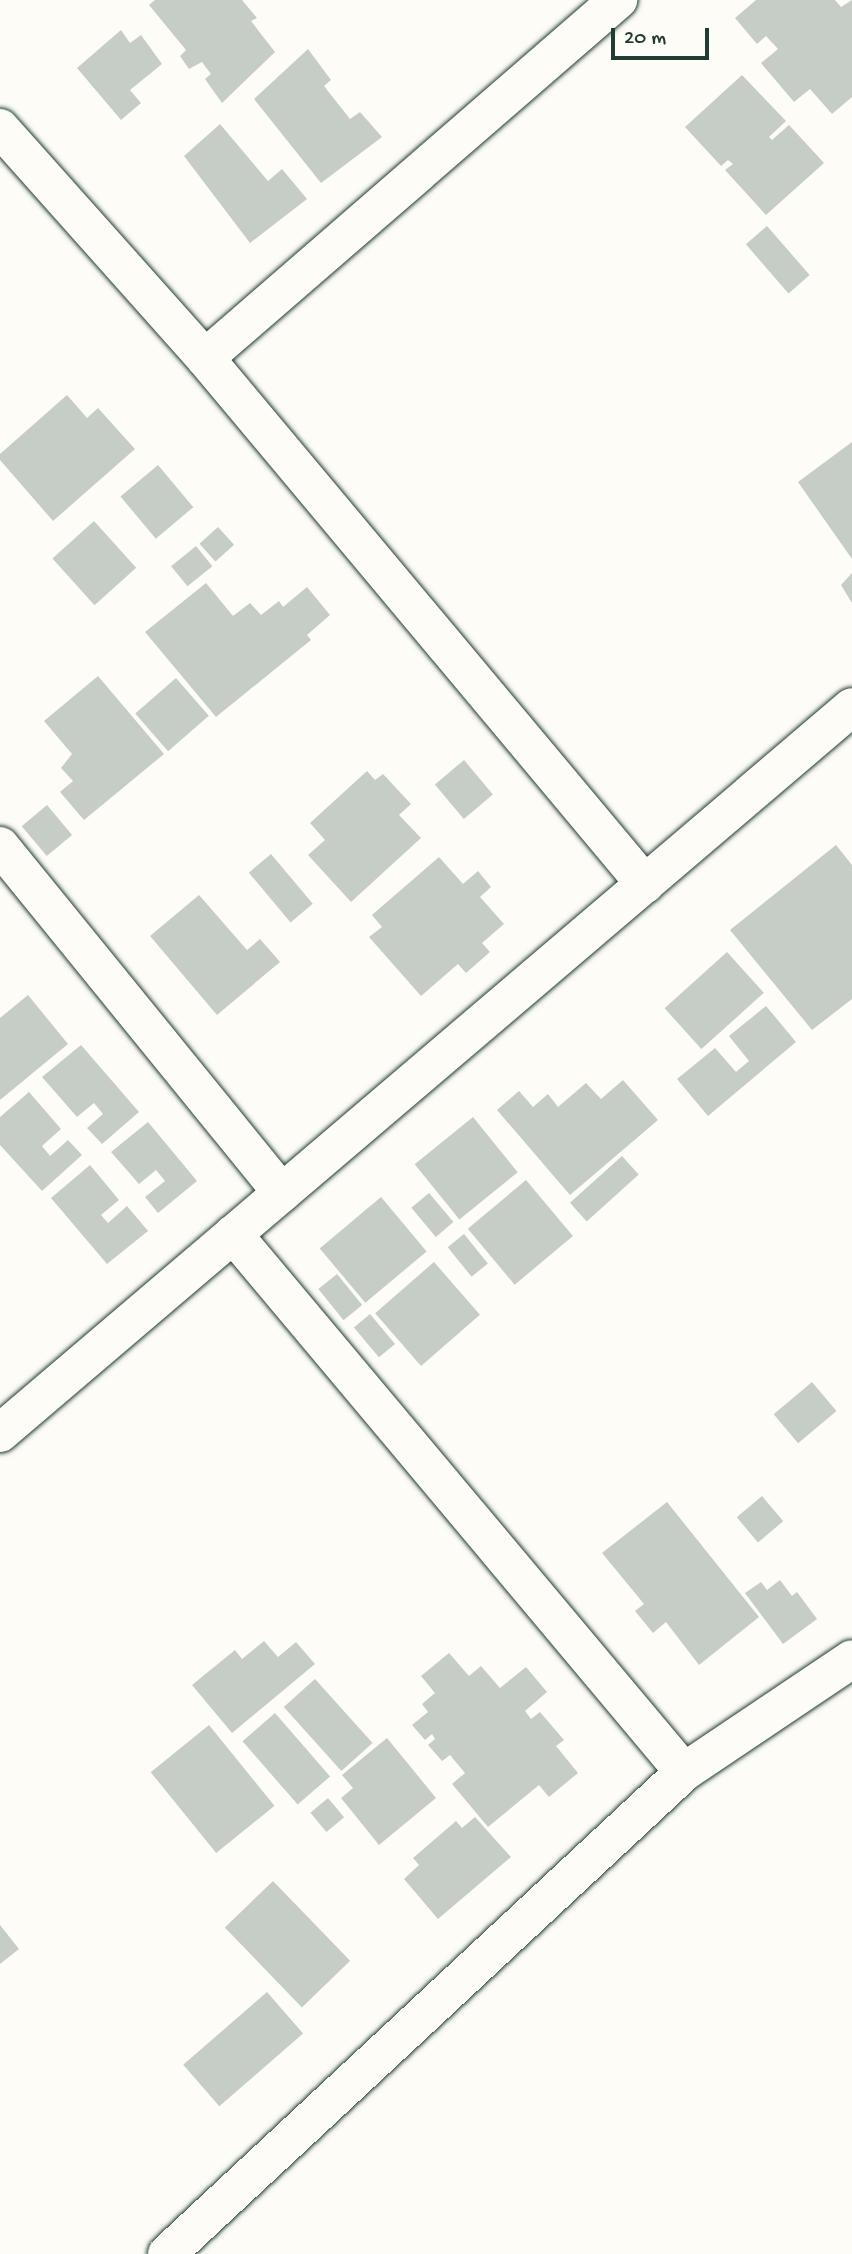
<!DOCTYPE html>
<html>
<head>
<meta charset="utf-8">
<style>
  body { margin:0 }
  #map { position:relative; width:852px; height:2254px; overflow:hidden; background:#fdfcf7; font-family:"Gochi Hand",sans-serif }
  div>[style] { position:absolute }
  .building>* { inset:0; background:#c6cdc7; transform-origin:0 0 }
  .roads { filter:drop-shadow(0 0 2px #1f3d34) drop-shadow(0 0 2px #1f3d34) }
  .minor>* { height:38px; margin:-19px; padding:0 19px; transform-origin:19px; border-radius:19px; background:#fdfcf7 }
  span { translate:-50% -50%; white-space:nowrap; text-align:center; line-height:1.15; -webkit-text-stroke:6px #fdfcf7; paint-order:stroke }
  .scale { position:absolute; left:611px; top:28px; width:98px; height:32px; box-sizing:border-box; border:4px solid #1f3d34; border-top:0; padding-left:9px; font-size:21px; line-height:24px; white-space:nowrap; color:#1f3d34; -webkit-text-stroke:5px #fdfcf7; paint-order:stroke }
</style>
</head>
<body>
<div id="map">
  <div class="building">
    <i style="clip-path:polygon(155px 0,242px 0,257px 18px,251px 21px,275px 52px,222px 103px,205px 79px,211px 74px,202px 62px,189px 69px,180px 56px,186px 50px,149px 5px)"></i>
    <i style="clip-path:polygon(756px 0,835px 0,841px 7px,852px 0,852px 97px,832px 114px,810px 89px,794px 102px,761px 63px,778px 49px,766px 36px,757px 44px,735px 18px)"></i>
    <i style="clip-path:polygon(121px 30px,130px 43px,141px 35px,162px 64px,130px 90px,141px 103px,121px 120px,77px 68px)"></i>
    <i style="clip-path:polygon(308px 49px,331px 80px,324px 86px,350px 119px,360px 112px,382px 137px,321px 183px,254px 99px)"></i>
    <i style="clip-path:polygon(742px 75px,786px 121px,769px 137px,772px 140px,789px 125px,824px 163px,766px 215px,725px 170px,733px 164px,728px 160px,721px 166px,685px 127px)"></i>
    <i style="clip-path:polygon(220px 124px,268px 181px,282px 169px,307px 199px,250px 243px,184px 156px)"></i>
    <i style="left:767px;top:226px;width:65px;height:28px;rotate:49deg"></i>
    <i style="clip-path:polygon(67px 395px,87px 418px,98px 408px,135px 449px,53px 521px,0 460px,0 454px)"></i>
    <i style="clip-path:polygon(852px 442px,852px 559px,798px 482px)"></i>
    <i style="left:158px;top:465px;width:55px;height:49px;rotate:50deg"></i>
    <i style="left:94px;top:521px;width:63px;height:56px;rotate:48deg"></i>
    <i style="left:218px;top:527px;width:24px;height:25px;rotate:48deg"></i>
    <i style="left:196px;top:546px;width:26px;height:32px;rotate:51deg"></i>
    <i style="clip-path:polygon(852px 573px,852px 603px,841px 585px)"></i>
    <i style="clip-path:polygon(206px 583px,233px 616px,250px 603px,261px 615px,279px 601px,283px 607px,307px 587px,330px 615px,307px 635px,311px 640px,216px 717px,145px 632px)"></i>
    <i style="clip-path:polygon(98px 676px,164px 754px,84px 820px,60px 792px,73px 781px,61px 768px,72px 754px,44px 721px)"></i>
    <i style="left:176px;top:678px;width:50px;height:54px;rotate:49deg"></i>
    <i style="left:464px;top:760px;width:45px;height:38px;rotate:50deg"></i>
    <i style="clip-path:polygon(367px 771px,375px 780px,383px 774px,411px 804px,399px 815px,421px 838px,351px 902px,308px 855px,325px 840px,310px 823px)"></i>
    <i style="left:47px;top:805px;width:39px;height:33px;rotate:50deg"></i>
    <i style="clip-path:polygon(836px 845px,852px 865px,852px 999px,812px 1030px,730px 930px)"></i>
    <i style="left:271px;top:854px;width:65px;height:29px;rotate:50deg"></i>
    <i style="clip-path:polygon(439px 857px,463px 884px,478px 871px,491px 887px,480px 897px,504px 924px,482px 943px,490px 952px,466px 973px,458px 964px,421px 996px,369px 937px,382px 927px,372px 915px)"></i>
    <i style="clip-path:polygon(199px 895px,247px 950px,260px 939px,280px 962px,217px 1015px,150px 936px)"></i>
    <i style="left:727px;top:952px;width:55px;height:84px;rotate:48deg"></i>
    <i style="clip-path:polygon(28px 995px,68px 1044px,0 1100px,0 1018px)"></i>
    <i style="clip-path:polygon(766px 1006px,796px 1042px,708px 1116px,677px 1079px,715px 1048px,736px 1072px,749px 1061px,729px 1036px)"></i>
    <i style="clip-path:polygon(81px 1045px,139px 1112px,102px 1144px,87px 1128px,103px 1114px,94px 1103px,77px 1117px,42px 1077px)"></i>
    <i style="clip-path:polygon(623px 1080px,658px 1120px,570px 1195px,497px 1110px,519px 1091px,533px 1107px,548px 1094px,558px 1107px,586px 1083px,601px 1099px)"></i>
    <i style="clip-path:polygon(29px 1092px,61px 1129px,42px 1146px,50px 1156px,68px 1140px,82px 1155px,42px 1191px,0 1145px,0 1117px)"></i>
    <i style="left:473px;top:1117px;width:71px;height:75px;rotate:51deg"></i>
    <i style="clip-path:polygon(148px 1122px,197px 1181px,158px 1213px,145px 1197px,165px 1181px,156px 1170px,139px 1184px,111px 1152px)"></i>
    <i style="left:622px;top:1156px;width:25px;height:70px;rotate:48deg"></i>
    <i style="clip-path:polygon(90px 1165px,119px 1200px,101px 1215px,108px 1223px,127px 1206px,148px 1231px,107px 1264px,51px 1198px)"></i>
    <i style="left:526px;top:1180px;width:73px;height:76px;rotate:50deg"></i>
    <i style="left:429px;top:1193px;width:38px;height:23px;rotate:50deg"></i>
    <i style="left:381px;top:1197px;width:71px;height:80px;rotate:50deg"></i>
    <i style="left:464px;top:1234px;width:38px;height:21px;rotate:51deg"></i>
    <i style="left:434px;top:1262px;width:70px;height:78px;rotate:49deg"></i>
    <i style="left:337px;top:1274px;width:40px;height:24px;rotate:51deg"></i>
    <i style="left:370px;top:1314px;width:39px;height:21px;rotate:50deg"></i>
    <i style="left:812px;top:1382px;width:38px;height:50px;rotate:50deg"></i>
    <i style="left:762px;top:1496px;width:33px;height:33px;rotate:50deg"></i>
    <i style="clip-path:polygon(667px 1502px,759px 1617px,699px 1665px,666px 1622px,653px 1633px,635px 1611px,644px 1604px,602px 1553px)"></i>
    <i style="clip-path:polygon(780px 1580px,792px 1596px,797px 1592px,817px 1619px,783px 1644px,745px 1593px,761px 1582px,767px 1590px)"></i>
    <i style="clip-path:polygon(264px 1641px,278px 1657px,296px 1642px,315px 1664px,232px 1733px,192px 1685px,235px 1650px,242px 1659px)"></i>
    <i style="clip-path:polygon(449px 1653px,469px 1676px,481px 1666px,500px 1688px,526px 1667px,547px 1692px,525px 1711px,531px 1719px,540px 1712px,564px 1740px,556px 1746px,578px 1773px,549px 1797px,539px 1785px,488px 1827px,452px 1784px,465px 1773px,450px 1755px,442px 1761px,428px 1745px,435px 1739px,432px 1734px,425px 1740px,412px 1725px,428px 1712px,422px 1704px,435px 1693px,421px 1676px)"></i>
    <i style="left:315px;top:1679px;width:86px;height:42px;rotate:48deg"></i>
    <i style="left:275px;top:1713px;width:84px;height:43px;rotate:49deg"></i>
    <i style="left:209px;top:1725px;width:104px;height:75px;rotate:51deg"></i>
    <i style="clip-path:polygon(387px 1738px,436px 1798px,379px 1845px,341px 1798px,353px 1788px,342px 1775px)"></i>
    <i style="left:328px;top:1798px;width:25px;height:23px;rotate:50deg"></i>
    <i style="clip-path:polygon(475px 1817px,511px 1857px,438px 1919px,404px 1879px,419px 1865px,413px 1858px,456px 1821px,462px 1828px)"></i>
    <i style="left:273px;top:1881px;width:111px;height:67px;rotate:46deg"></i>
    <i style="clip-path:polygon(0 1925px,19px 1949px,0 1964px)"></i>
    <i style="left:267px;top:1992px;width:55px;height:111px;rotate:49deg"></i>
  </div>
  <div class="roads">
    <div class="minor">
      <i style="left:0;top:128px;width:308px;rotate:48.3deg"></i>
      <i style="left:205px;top:358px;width:686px;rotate:50.09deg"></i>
      <i style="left:205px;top:358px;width:547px;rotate:-40.92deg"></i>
      <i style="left:0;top:846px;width:447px;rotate:50.9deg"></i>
      <i style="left:233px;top:1234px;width:702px;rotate:50.03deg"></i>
      <i style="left:0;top:1433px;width:1119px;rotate:-40.43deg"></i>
      <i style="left:167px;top:2254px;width:707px;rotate:-42.99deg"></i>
      <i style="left:684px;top:1772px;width:202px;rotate:-33.9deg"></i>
    </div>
  </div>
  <div class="scale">20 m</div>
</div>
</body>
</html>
